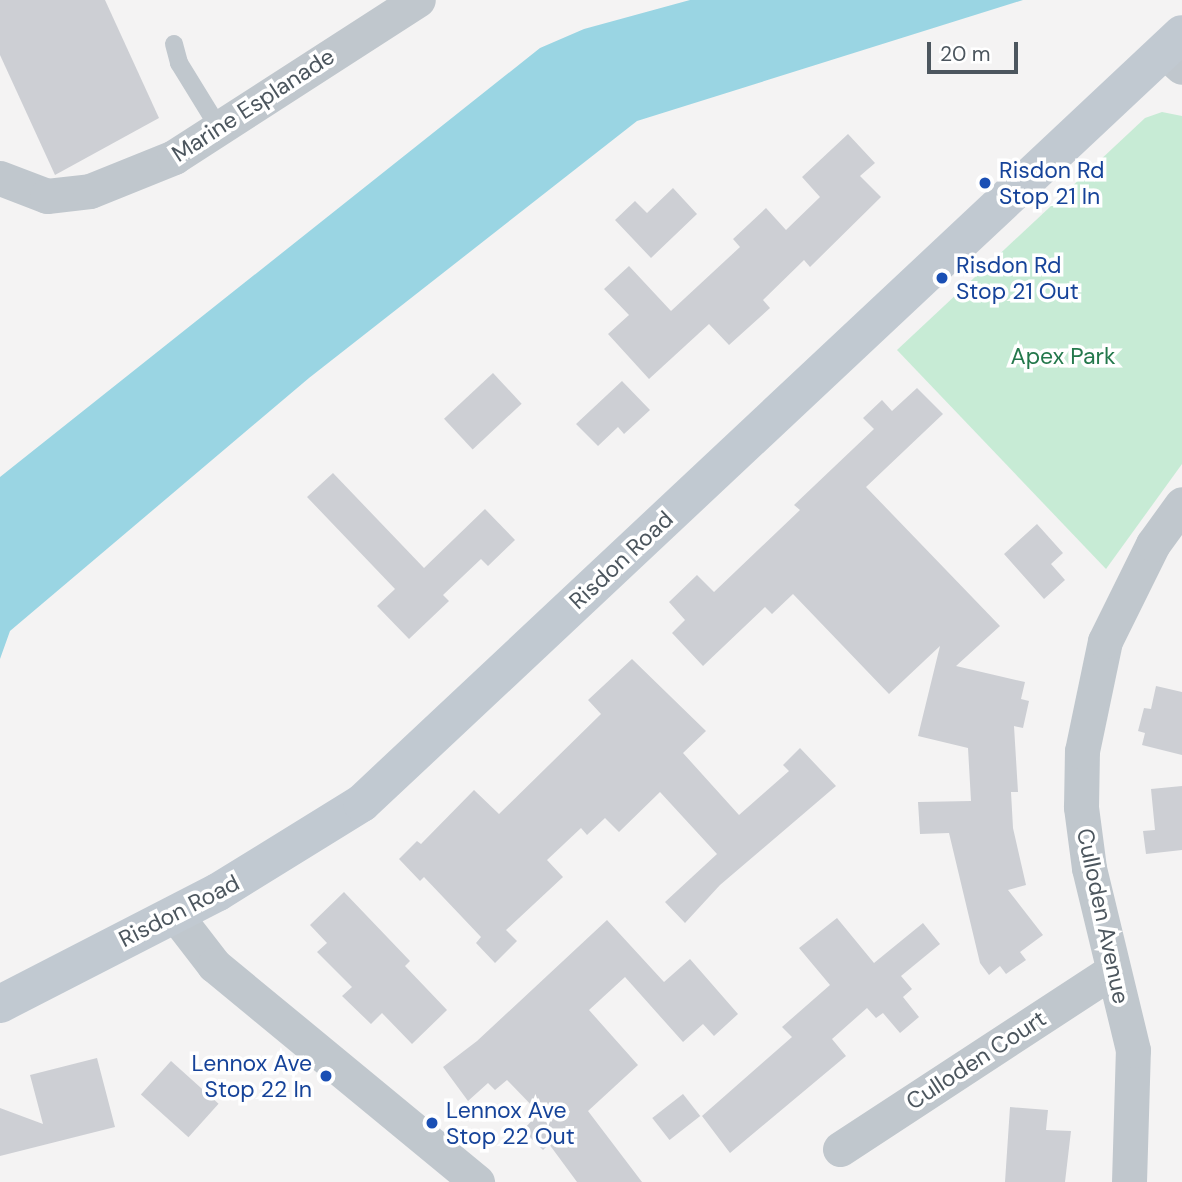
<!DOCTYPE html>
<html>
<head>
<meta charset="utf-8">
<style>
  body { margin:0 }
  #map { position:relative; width:1182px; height:1182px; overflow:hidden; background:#f4f3f3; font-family:"DM Sans",sans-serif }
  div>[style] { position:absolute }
  .green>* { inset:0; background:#c7ebd5 }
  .water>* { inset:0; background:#9ad5e3 }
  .building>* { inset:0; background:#cdcfd4; transform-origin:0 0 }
  .lane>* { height:18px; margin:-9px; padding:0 9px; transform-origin:9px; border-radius:9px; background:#c0c7cd }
  .street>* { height:35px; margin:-17.5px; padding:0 17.5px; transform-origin:17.5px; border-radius:17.5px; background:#c0c7cd }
  .secondary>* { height:38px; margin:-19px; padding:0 19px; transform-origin:19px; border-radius:19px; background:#c1c9d1 }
  .dots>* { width:19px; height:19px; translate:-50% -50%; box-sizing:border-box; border:4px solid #fff; border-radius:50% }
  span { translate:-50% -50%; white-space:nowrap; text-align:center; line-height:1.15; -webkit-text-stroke:7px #fff; paint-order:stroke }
  .street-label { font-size:23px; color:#4c565e }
  .transit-label { font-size:23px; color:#164399 }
  .left { translate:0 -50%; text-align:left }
  .right { translate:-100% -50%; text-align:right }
  .park-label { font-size:23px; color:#24784c }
  .scale { position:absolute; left:927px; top:42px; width:91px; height:32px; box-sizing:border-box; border:4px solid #4c565e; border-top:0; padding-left:9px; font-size:21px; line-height:24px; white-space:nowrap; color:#4c565e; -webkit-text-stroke:5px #fff; paint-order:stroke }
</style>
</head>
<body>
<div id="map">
  <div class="green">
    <i style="clip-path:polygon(1162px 112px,1182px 116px,1182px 464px,1106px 569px,897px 350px,1145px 118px)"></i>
  </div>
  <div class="water">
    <i style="clip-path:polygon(690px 0,1023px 0,637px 121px,309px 378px,10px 631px,0 659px,0 477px,540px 48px,584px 29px)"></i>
  </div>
  <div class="building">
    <i style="clip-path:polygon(0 0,105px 0,159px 118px,55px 175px,0 55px)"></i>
    <i style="clip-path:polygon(848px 134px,875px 163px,860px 176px,881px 197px,810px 267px,804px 260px,763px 300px,770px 308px,729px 345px,709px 324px,649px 379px,608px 334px,629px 315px,604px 289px,629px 266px,671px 311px,740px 247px,733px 239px,766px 208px,786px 230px,820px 197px,802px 177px)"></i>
    <i style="clip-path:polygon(673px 188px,697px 214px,651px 258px,615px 220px,635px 201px,647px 213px)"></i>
    <i style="left:493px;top:373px;width:42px;height:67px;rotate:47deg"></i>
    <i style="clip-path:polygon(622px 381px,650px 410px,624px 434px,618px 427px,598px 446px,576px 424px)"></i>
    <i style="clip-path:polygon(917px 388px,943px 414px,866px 487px,1000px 626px,956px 666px,1025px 682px,1021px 699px,1029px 701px,1023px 728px,1014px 726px,1018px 792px,1011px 792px,1013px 828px,1026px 885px,1008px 890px,1043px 935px,1020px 952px,1026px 960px,1006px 974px,1000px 966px,989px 975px,980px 963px,949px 833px,920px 834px,918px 802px,971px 801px,968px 748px,918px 736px,940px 646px,889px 694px,793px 594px,772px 614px,765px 607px,703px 666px,672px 633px,685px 620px,669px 602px,697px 575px,714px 592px,800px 510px,794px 505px,874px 429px,863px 418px,882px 400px,892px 411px)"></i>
    <i style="clip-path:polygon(333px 473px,424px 568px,485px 509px,515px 540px,488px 566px,481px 559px,443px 595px,449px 601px,409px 639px,377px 606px,395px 589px,307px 497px)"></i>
    <i style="clip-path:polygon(1037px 524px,1063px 553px,1051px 564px,1065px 580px,1044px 599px,1004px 554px)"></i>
    <i style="clip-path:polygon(632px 659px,706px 731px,683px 753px,739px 815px,789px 771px,783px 765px,800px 748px,836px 786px,720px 885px,685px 923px,665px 902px,717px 854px,660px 792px,619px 832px,605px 818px,587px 835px,581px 828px,547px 860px,563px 877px,506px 930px,517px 941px,495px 963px,476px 943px,481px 937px,424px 877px,420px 881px,399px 859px,417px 841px,421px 844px,474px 790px,499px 814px,601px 714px,588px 700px)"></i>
    <i style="clip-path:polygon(1156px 686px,1182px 692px,1182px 755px,1142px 745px,1145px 733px,1138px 731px,1144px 708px,1151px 709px)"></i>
    <i style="clip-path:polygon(1182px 786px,1182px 850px,1146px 854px,1143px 831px,1155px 830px,1151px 789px)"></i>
    <i style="clip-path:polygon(344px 892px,410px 961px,405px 966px,447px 1010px,412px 1044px,382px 1013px,371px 1024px,342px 996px,352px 987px,317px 952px,327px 943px,310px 925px)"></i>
    <i style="clip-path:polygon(837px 918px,874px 963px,923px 923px,940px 944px,901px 976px,912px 989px,903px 997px,919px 1017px,900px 1033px,883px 1013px,876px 1018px,867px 1008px,832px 1039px,846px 1056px,730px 1153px,702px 1116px,792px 1037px,782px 1027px,830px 985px,799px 948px)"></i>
    <i style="clip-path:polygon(607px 920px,664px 982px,690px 959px,738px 1014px,714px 1036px,703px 1024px,683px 1042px,625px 977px,589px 1010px,638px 1065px,588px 1111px,642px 1182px,577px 1182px,549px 1144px,543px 1150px,523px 1130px,539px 1113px,507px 1080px,495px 1090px,488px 1083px,468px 1101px,443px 1067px,477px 1041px)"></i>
    <i style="clip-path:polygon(97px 1058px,115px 1127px,0 1156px,0 1108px,43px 1124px,30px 1075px)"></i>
    <i style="left:171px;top:1061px;width:64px;height:45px;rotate:42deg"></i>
    <i style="left:683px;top:1094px;width:28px;height:39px;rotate:52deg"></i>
    <i style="clip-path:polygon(1010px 1107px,1048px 1110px,1046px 1130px,1071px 1131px,1065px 1182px,1005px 1182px)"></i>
  </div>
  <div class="lane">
    <i style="left:174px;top:44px;width:20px;rotate:75deg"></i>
    <i style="left:179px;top:63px;width:76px;rotate:58.4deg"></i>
  </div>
  <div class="street">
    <i style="left:1163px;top:50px;width:25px;rotate:42deg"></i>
    <i style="left:0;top:178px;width:50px;rotate:21deg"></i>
    <i style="left:47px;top:196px;width:43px;rotate:-6.6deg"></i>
    <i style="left:90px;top:191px;width:91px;rotate:-22deg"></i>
    <i style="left:174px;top:157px;width:290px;rotate:-32.8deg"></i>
    <i style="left:174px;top:913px;width:66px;rotate:52.4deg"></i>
    <i style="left:214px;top:965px;width:341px;rotate:39.5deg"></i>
    <i style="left:840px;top:1149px;width:325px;rotate:-33.2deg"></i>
    <i style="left:1129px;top:1182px;width:132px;rotate:-88.3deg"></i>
    <i style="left:1133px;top:1050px;width:187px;rotate:-103.6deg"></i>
    <i style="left:1089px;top:868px;width:62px;rotate:-97.5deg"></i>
    <i style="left:1081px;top:807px;width:56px;rotate:-89deg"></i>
    <i style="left:1082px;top:751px;width:112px;rotate:-78.2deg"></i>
    <i style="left:1105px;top:641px;width:108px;rotate:-63.7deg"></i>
    <i style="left:1153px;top:544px;width:49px;rotate:-54.1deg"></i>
  </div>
  <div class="secondary">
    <i style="left:0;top:1004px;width:245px;rotate:-27.2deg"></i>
    <i style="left:218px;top:892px;width:169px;rotate:-31.7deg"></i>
    <i style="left:362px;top:803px;width:1124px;rotate:-43.16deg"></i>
  </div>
  <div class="dots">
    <i style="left:985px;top:183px;background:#1a4fb4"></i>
    <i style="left:942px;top:278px;background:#1a4fb4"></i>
    <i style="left:326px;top:1076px;background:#1a4fb4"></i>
    <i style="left:432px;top:1123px;background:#1a4fb4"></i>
  </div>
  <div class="street-label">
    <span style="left:253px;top:105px;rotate:-33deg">Marine Esplanade</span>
    <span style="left:621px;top:560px;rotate:-43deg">Risdon Road</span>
    <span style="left:179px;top:911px;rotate:-27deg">Risdon Road</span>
    <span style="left:1103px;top:916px;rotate:78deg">Culloden Avenue</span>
    <span style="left:976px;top:1060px;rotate:-33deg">Culloden Court</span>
  </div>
  <div class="transit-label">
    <span class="left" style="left:999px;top:183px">Risdon Rd<br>Stop 21 In</span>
    <span class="left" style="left:956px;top:278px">Risdon Rd<br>Stop 21 Out</span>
    <span class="right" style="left:312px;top:1076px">Lennox Ave<br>Stop 22 In</span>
    <span class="left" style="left:446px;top:1123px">Lennox Ave<br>Stop 22 Out</span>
  </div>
  <div class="park-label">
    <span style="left:1063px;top:356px">Apex Park</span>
  </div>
  <div class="scale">20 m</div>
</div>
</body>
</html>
